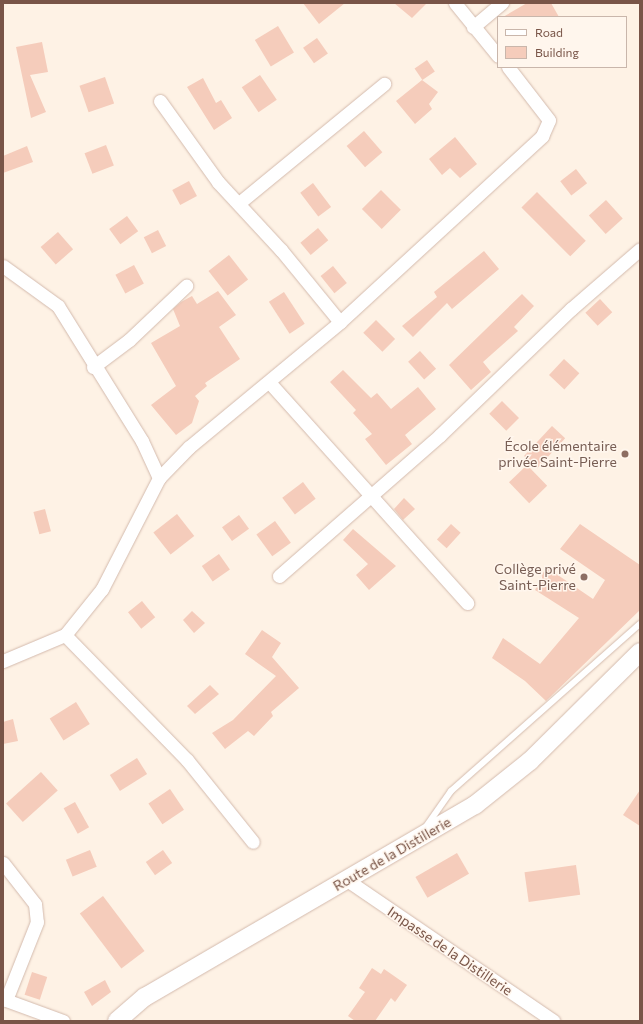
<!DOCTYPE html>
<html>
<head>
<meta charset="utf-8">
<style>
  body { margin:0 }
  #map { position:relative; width:643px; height:1024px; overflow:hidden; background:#fef2e5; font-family:Commissioner,sans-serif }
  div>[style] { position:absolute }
  .building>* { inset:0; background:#f5ccbb; transform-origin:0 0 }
  .roads { filter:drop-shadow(0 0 1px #d3baad) drop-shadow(0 0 1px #d3baad) }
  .lane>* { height:6px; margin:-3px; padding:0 3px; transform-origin:3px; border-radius:3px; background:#fff }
  .street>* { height:13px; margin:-6.5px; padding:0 6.5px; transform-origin:6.5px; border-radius:6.5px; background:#fff }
  .secondary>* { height:18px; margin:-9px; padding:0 9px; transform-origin:9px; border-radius:9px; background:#fff }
  .dots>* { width:11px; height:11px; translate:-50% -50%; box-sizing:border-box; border:2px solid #fff6ed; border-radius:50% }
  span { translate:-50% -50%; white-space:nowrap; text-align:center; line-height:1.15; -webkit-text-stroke:3px #fff6ed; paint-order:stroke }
  .education-label { font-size:14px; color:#785e54 }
  .right { translate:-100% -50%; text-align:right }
  .street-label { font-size:14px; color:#795548 }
  .frame { position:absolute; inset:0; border:4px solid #795548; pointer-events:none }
  .legend { position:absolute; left:497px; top:16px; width:130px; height:52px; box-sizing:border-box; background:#fff6ed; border:1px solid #c9b6ab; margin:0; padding:5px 7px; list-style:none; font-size:12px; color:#795548 }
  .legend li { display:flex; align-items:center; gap:8px; height:20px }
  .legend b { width:20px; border:1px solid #c9b6ab }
</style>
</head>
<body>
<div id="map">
  <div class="building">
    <i style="clip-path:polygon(303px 3px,345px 3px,319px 24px)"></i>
    <i style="clip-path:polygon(394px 3px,427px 3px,412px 18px)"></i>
    <i style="clip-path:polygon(527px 3px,551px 3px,559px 17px,503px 17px)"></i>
    <i style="left:278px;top:26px;width:31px;height:27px;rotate:59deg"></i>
    <i style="left:317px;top:38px;width:19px;height:17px;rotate:55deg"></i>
    <i style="clip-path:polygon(42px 42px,48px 72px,30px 75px,46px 112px,31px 118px,16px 47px)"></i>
    <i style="left:427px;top:60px;width:14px;height:15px;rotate:56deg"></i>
    <i style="left:260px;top:75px;width:30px;height:22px;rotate:56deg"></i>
    <i style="left:105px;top:77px;width:28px;height:27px;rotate:71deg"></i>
    <i style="clip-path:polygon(203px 78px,216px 103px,221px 100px,232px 118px,214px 130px,187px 87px)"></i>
    <i style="clip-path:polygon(422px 80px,438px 92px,429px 104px,432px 109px,415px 124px,396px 101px)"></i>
    <i style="left:364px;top:131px;width:28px;height:23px;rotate:49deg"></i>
    <i style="clip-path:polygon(455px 137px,477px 164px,460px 178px,450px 168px,442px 175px,429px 159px)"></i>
    <i style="left:106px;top:145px;width:22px;height:23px;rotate:69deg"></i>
    <i style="clip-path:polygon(27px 146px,33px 162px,3px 173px,3px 156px)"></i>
    <i style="left:576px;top:169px;width:18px;height:20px;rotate:52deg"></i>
    <i style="left:189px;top:181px;width:17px;height:19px;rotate:62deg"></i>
    <i style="left:313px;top:183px;width:30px;height:16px;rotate:53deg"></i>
    <i style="left:381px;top:190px;width:28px;height:27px;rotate:45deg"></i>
    <i style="left:537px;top:192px;width:69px;height:22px;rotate:45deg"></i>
    <i style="left:606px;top:200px;width:25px;height:23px;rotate:48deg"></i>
    <i style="left:127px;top:216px;width:19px;height:22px;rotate:54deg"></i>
    <i style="left:318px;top:228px;width:16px;height:23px;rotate:50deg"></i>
    <i style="left:158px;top:230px;width:18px;height:16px;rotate:63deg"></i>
    <i style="left:58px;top:232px;width:23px;height:23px;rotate:49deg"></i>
    <i style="clip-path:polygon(484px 251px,499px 269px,452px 309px,447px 303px,413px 337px,402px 326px,437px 297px,434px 292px)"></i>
    <i style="left:229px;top:255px;width:31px;height:26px;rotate:52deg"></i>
    <i style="left:134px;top:265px;width:21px;height:21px;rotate:62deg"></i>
    <i style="left:333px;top:266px;width:22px;height:16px;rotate:51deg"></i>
    <i style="clip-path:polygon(218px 291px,236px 315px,219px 327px,240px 359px,205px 383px,207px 386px,195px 396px,199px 401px,192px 423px,176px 435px,151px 405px,176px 386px,151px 343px,180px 326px,173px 309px,181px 302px,192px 296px,197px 304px)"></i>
    <i style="left:284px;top:292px;width:38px;height:18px;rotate:57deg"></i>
    <i style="clip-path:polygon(522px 294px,534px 306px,514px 327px,518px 331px,483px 362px,491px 372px,471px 390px,449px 365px)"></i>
    <i style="left:600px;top:299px;width:18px;height:20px;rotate:47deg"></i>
    <i style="left:376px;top:320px;width:27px;height:18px;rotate:45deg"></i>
    <i style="left:420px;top:351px;width:24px;height:16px;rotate:48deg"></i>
    <i style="left:564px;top:359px;width:21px;height:22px;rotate:43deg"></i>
    <i style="clip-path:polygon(343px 370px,371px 398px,377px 393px,391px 409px,418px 387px,436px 409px,405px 435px,412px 444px,386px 465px,365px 439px,372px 434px,353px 413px,356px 410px,330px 382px)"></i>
    <i style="left:502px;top:401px;width:24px;height:18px;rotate:45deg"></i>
    <i style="left:552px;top:426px;width:18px;height:41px;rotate:43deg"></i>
    <i style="left:527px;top:465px;width:29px;height:25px;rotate:46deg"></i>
    <i style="left:303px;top:482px;width:21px;height:26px;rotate:53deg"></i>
    <i style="clip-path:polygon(404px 498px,415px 509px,403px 520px,394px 509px)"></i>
    <i style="left:45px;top:509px;width:23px;height:12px;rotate:75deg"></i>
    <i style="left:177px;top:514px;width:28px;height:30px;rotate:52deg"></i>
    <i style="left:239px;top:515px;width:17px;height:21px;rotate:54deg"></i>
    <i style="left:275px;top:521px;width:27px;height:23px;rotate:54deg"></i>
    <i style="left:451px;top:524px;width:13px;height:21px;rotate:42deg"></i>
    <i style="clip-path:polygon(580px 524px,640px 565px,640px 610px,546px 701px,525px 681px,492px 658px,503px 638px,540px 664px,579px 618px,535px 590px,546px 567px,593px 599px,605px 580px,560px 549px)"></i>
    <i style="clip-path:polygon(353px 529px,396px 566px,369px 590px,356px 575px,368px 564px,343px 540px)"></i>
    <i style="left:219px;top:554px;width:19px;height:21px;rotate:55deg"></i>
    <i style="left:142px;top:601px;width:21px;height:18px;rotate:51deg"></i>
    <i style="clip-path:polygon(192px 611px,205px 623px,194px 633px,183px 620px)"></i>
    <i style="clip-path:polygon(262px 630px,281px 643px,272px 657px,299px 688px,271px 712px,273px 716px,254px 736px,248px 731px,225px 749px,212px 733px,233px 720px,276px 676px,245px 654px)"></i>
    <i style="clip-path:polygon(210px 685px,219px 694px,195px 714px,187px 706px)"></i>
    <i style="left:76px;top:702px;width:26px;height:31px;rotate:58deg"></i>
    <i style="clip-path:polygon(13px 719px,18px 741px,3px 744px,3px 722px)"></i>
    <i style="left:137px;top:758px;width:19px;height:32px;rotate:58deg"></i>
    <i style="left:41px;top:772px;width:25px;height:47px;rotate:48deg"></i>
    <i style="left:170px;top:789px;width:25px;height:26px;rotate:56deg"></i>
    <i style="clip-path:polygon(640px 790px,640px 826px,623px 815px)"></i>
    <i style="left:75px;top:802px;width:29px;height:13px;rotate:61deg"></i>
    <i style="left:90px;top:850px;width:18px;height:26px;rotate:68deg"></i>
    <i style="left:163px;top:850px;width:16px;height:21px;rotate:55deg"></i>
    <i style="left:457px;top:853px;width:24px;height:48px;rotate:60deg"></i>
    <i style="left:576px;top:865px;width:30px;height:52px;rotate:82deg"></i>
    <i style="left:103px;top:896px;width:69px;height:29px;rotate:53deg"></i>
    <i style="clip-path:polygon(372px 968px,381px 974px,384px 969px,407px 985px,395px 1002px,391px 998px,375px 1021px,355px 1021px,348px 1016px,365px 992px,359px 988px)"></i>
    <i style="left:32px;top:972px;width:16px;height:24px;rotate:18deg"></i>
    <i style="clip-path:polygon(105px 980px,111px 992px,92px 1006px,84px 992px)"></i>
  </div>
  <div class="roads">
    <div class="lane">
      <i style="left:425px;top:828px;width:45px;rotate:-54.9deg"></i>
      <i style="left:451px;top:791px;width:252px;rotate:-41.5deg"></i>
    </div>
    <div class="street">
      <i style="left:455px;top:3px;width:68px;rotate:50.9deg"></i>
      <i style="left:473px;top:27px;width:38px;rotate:-40deg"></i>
      <i style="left:160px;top:101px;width:100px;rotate:54.4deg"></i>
      <i style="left:218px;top:182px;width:93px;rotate:47.2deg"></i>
      <i style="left:281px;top:250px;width:93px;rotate:50.7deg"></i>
      <i style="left:239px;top:203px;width:188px;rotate:-39.4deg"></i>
      <i style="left:3px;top:266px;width:68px;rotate:36deg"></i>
      <i style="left:58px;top:306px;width:159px;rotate:58.1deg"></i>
      <i style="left:142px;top:441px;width:41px;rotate:65.3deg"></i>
      <i style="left:93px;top:367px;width:45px;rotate:-36.9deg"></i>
      <i style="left:129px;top:340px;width:79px;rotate:-43.5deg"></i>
      <i style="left:269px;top:382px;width:297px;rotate:48.1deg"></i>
      <i style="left:279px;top:576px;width:214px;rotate:-41.2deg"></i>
      <i style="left:440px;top:435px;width:182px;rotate:-43.9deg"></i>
      <i style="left:571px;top:309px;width:91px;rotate:-41deg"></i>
      <i style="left:65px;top:635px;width:175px;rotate:45.7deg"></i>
      <i style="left:187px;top:760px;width:105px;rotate:51.2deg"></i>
      <i style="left:3px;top:661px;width:67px;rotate:-22.8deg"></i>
      <i style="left:65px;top:635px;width:59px;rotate:-51.2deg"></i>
      <i style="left:102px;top:589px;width:125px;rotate:-62.8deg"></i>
      <i style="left:159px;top:478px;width:43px;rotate:-45.9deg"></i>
      <i style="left:189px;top:447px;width:196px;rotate:-39.6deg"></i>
      <i style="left:340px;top:322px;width:275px;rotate:-42.6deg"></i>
      <i style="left:542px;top:136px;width:17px;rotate:-66deg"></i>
      <i style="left:549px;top:120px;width:67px;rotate:-127.7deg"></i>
      <i style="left:3px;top:863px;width:52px;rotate:52deg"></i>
      <i style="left:35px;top:904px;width:18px;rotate:84deg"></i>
      <i style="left:37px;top:922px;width:84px;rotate:111.7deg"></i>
      <i style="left:347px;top:880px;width:250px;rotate:34.3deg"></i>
      <i style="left:3px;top:999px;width:64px;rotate:20.1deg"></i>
    </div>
    <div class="secondary">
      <i style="left:117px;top:1021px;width:37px;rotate:-41deg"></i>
      <i style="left:145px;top:997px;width:382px;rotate:-30.2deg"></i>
      <i style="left:475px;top:805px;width:70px;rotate:-38.7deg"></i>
      <i style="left:530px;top:761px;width:155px;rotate:-44.7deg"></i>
    </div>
  </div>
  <div class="dots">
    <i style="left:625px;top:454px;background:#8d6e63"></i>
    <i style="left:584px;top:577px;background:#8d6e63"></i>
  </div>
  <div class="education-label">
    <span class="right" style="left:617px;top:454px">École élémentaire<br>privée Saint-Pierre</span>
    <span class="right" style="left:576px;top:577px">Collège privé<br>Saint-Pierre</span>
  </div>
  <div class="street-label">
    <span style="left:392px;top:854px;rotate:-30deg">Route de la Distillerie</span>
    <span style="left:450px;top:951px;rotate:34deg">Impasse de la Distillerie</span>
  </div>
  <div class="frame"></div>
  <ul class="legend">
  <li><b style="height:5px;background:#fff"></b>Road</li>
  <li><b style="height:11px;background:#f5ccbb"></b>Building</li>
  </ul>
</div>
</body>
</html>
